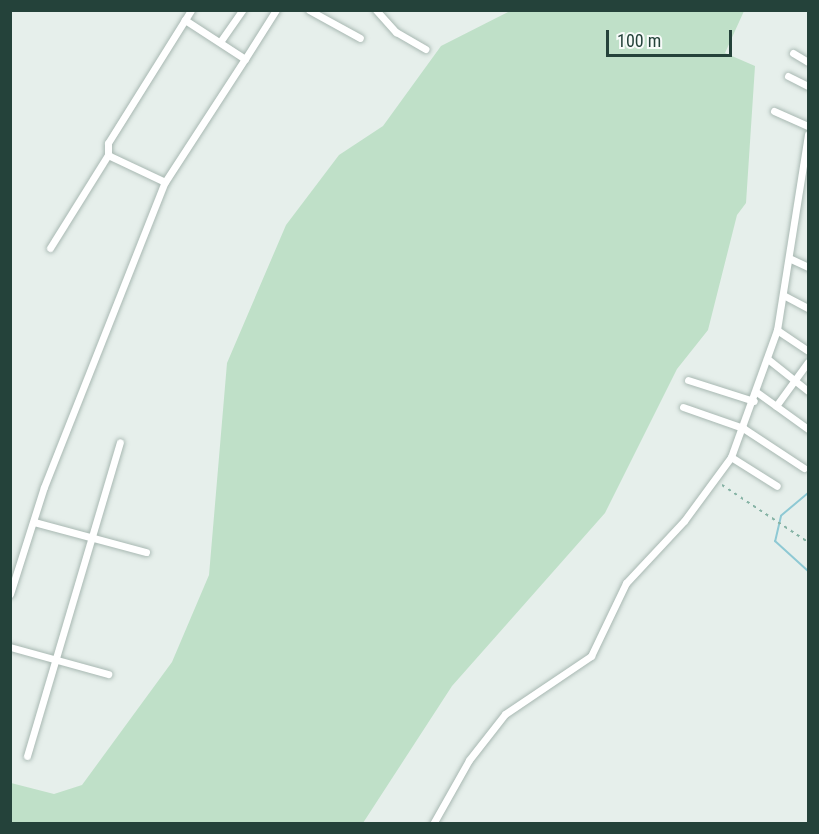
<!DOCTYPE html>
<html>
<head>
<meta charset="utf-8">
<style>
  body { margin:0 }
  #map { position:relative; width:819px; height:834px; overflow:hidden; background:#e6efeb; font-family:"Roboto Condensed",sans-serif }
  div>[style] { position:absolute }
  .green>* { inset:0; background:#bfe0c8 }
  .stream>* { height:2px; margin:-1px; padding:0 1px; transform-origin:1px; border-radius:1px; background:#8ec9d4 }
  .path>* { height:1.5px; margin-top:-0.75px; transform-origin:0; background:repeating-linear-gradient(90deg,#86b3a5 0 3px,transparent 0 7.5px) }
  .roads { filter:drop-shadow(0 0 2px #a8b8b2) drop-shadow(0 0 2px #a8b8b2) }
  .street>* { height:7px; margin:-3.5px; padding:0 3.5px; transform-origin:3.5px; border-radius:3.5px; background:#fff }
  span { translate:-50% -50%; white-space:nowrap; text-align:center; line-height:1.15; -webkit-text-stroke:6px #f7fbf9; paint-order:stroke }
  .frame { position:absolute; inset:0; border:12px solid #24423a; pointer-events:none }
  .scale { position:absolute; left:606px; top:30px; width:126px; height:27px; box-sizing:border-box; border:3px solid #24423a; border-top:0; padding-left:8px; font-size:18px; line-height:21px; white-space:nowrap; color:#24423a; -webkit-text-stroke:4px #f7fbf9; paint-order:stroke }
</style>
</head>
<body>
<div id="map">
  <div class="green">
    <i style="clip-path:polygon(512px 10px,744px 11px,725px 53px,755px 66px,746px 203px,737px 215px,708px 330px,677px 369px,605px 513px,452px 686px,363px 823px,11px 823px,11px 783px,54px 794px,82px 785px,172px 662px,209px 575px,227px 363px,286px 225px,339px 155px,383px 126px,441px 46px)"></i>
  </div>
  <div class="stream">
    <i style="left:808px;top:493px;width:35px;rotate:140deg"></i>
    <i style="left:781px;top:516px;width:26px;rotate:103deg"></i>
    <i style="left:775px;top:541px;width:45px;rotate:42.3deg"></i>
  </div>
  <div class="path">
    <i style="left:722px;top:485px;width:103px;rotate:33.5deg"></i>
  </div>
  <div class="roads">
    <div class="street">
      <i style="left:309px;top:10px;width:58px;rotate:28.8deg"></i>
      <i style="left:376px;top:10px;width:30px;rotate:48deg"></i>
      <i style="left:396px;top:32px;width:34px;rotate:30deg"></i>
      <i style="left:220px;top:42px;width:39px;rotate:-55deg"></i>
      <i style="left:793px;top:53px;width:17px;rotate:31deg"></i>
      <i style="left:245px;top:59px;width:58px;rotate:-57.7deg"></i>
      <i style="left:788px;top:76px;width:22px;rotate:27deg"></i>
      <i style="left:774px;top:111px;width:37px;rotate:24deg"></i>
      <i style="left:165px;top:182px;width:63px;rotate:-154.7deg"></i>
      <i style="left:108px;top:155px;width:12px;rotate:-90deg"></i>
      <i style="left:108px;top:143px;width:157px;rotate:-58deg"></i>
      <i style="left:50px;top:248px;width:110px;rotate:-58.1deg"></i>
      <i style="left:791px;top:259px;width:19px;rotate:25deg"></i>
      <i style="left:785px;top:296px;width:26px;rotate:28deg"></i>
      <i style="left:777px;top:330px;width:37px;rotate:34deg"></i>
      <i style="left:769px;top:360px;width:50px;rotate:38.5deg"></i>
      <i style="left:688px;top:380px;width:69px;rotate:17.7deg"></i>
      <i style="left:758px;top:393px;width:62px;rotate:35.8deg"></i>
      <i style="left:776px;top:406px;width:54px;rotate:-54deg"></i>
      <i style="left:683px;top:407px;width:64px;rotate:19.3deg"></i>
      <i style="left:743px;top:428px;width:73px;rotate:33.3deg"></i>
      <i style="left:731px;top:457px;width:54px;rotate:32.2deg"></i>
      <i style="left:34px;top:522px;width:116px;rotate:15deg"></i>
      <i style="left:10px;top:594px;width:112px;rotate:-72.4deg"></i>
      <i style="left:44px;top:487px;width:328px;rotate:-68.4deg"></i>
      <i style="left:165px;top:182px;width:147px;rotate:-57deg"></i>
      <i style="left:245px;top:59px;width:72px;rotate:-147deg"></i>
      <i style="left:10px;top:647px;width:102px;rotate:15.4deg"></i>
      <i style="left:27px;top:756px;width:327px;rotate:-73.5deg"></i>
      <i style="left:433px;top:824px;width:73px;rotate:-60.6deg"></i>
      <i style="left:469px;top:760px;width:58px;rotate:-52deg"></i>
      <i style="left:505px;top:714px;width:104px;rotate:-34deg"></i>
      <i style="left:591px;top:656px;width:81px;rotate:-64.4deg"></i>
      <i style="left:626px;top:583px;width:85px;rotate:-46.9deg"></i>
      <i style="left:684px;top:521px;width:79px;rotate:-53.7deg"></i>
      <i style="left:731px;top:457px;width:135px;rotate:-70.1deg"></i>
      <i style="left:777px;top:330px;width:198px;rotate:-81deg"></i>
    </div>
  </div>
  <div class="frame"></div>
  <div class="scale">100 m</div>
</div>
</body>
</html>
